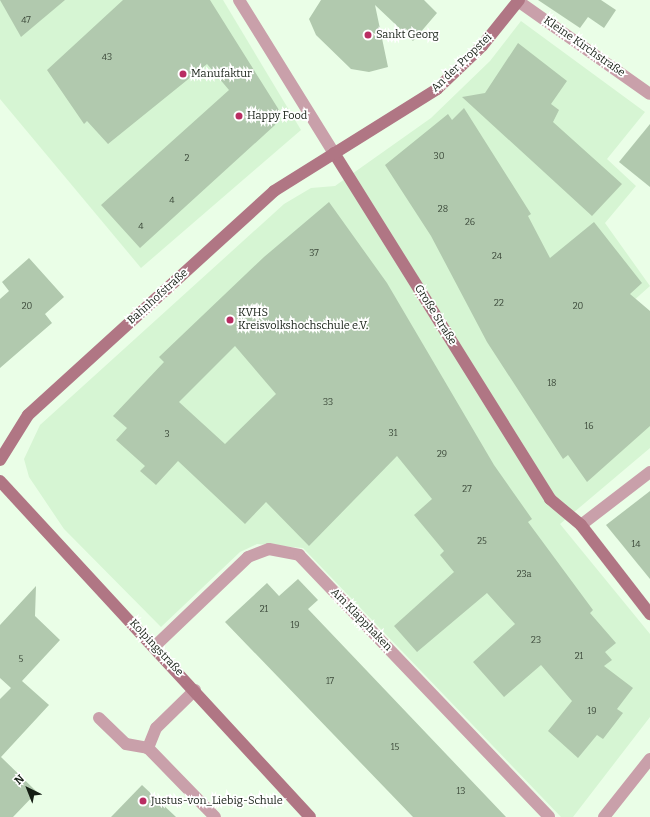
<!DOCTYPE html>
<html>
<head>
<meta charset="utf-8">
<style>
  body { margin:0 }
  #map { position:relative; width:650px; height:817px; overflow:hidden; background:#eafee7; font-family:Bitter,serif }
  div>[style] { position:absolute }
  .built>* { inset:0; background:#d6f5d3 }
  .building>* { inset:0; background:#b1c9ae }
  .lane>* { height:12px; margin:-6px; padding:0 6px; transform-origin:6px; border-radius:6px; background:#c9a0aa }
  .street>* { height:12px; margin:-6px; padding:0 6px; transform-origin:6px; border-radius:6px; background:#c9a0aa }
  .secondary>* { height:12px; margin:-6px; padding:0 6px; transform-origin:6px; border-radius:6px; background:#b07684 }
  .dots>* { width:11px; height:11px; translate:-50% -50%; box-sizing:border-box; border:2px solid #fff; border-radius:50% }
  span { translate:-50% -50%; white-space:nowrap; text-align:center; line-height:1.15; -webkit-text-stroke:3.5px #fff; paint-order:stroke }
  .number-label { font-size:9px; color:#3c493a }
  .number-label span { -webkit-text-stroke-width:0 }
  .poi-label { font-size:11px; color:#151e14 }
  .left { translate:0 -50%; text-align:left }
  .street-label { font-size:11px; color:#151e14 }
  .north { position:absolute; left:8px; top:769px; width:40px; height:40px; -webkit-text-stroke:3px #fff; paint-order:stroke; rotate:317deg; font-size:11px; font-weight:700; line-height:16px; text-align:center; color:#151e14 }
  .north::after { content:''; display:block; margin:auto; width:14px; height:18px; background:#151e14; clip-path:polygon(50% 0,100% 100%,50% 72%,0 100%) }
</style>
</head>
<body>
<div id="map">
  <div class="built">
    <i style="clip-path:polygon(0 0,223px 0,301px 130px,141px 268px,0 99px)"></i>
    <i style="clip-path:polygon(521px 21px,645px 112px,607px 159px,636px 186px,605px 223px,650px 286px,588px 341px,650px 417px,650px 448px,560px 524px,650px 634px,650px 717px,573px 817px,561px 817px,303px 548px,257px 544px,240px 552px,161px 627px,64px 529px,29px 477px,24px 459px,40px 425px,284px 204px,311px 188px,335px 186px,431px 118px,490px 61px)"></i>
  </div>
  <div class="building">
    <i style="clip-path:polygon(0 0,65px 0,21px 37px)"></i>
    <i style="clip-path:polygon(123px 0,210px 0,279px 110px,275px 125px,140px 248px,101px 205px,229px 90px,207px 64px,108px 144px,87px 121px,84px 124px,47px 70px)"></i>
    <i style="clip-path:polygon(321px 0,424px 0,437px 13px,413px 41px,375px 5px,388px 67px,369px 72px,351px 69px,316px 35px,309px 19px)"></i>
    <i style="clip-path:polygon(538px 0,601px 0,616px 10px,604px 28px,588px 17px,580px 28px)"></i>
    <i style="clip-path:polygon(518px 43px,567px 81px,551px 104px,559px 110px,553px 122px,622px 184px,592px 216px,462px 97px,485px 93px)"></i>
    <i style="clip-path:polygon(464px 108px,531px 214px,528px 216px,550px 258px,594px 222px,642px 283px,630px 294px,650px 311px,650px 426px,587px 482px,568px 455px,563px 459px,487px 342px,431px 236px,385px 165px,448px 114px,452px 120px)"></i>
    <i style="clip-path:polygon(650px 124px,650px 187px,619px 162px)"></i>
    <i style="clip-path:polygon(evenodd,329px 202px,387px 283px,494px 465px,532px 519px,528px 522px,593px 610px,590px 613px,616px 643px,605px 652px,612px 660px,604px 666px,633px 688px,617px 709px,623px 713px,603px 739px,597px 735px,578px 758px,548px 731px,572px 701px,541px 665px,504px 697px,473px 662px,515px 624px,487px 593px,417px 652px,394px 626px,454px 572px,440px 555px,444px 551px,414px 515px,432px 499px,397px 456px,309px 546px,266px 502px,245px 524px,178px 461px,156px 485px,140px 471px,145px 466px,116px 440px,127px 428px,113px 416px,164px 362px,159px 357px,264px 257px,329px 202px,235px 346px,276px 394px,225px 444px,179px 402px,235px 346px)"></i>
    <i style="clip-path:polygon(29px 258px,64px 297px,45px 314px,52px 323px,0 368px,0 299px,9px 291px,2px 282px)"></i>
    <i style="clip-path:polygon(650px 491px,650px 579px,606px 525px)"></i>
    <i style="clip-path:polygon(298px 579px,318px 600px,308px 609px,506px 817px,413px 817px,225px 622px,267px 583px,279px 596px)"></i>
    <i style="clip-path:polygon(36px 586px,35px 616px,60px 640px,22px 681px,49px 705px,1px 757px,37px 792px,13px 817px,0 817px,0 699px,11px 688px,0 678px,0 625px)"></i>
    <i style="clip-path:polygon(142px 785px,176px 817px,111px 817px)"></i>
  </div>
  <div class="lane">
    <i style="left:195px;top:690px;width:54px;rotate:135.7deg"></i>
    <i style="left:156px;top:728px;width:22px;rotate:112deg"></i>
    <i style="left:148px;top:748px;width:96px;rotate:45.8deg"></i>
    <i style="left:99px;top:718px;width:37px;rotate:44deg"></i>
    <i style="left:126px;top:744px;width:22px;rotate:10deg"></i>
  </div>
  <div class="street">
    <i style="left:239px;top:0;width:180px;rotate:58.2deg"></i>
    <i style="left:518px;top:1px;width:161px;rotate:35.2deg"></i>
    <i style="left:581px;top:525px;width:87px;rotate:-37.5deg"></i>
    <i style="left:155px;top:646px;width:129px;rotate:-43.7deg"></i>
    <i style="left:248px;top:557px;width:22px;rotate:-21deg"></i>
    <i style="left:269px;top:549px;width:31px;rotate:11deg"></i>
    <i style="left:299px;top:555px;width:362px;rotate:46.3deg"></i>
    <i style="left:604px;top:817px;width:74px;rotate:-51.6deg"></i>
  </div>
  <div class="secondary">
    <i style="left:334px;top:153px;width:408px;rotate:58deg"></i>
    <i style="left:550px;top:499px;width:40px;rotate:40deg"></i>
    <i style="left:581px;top:525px;width:113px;rotate:52.2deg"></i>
    <i style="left:0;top:460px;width:53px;rotate:-58.1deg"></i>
    <i style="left:28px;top:415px;width:333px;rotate:-42.3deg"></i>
    <i style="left:274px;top:191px;width:192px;rotate:-32deg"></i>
    <i style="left:437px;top:89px;width:62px;rotate:-43.7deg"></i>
    <i style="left:482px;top:46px;width:59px;rotate:-51.2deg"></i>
    <i style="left:0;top:481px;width:457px;rotate:47.3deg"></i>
  </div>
  <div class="dots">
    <i style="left:368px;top:35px;background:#b92d62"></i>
    <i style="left:183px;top:74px;background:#b92d62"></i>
    <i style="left:239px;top:116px;background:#b92d62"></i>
    <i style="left:230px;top:320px;background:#b92d62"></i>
    <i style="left:143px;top:801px;background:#b92d62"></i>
  </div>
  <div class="number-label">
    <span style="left:26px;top:20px">47</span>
    <span style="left:107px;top:57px">43</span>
    <span style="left:439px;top:156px">30</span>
    <span style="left:187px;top:158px">2</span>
    <span style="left:172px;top:200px">4</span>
    <span style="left:443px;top:209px">28</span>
    <span style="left:470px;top:222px">26</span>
    <span style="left:141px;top:226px">4</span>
    <span style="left:314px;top:253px">37</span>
    <span style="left:497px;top:256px">24</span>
    <span style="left:499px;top:303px">22</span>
    <span style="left:27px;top:306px">20</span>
    <span style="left:578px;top:306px">20</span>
    <span style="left:552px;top:383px">18</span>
    <span style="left:328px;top:402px">33</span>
    <span style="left:589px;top:426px">16</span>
    <span style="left:393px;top:433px">31</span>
    <span style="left:167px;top:434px">3</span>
    <span style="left:442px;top:454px">29</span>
    <span style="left:467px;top:489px">27</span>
    <span style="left:482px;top:541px">25</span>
    <span style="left:636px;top:544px">14</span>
    <span style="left:524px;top:574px">23a</span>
    <span style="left:264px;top:609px">21</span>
    <span style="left:295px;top:625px">19</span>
    <span style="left:536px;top:640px">23</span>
    <span style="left:579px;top:656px">21</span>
    <span style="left:21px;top:659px">5</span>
    <span style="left:330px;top:681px">17</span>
    <span style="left:592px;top:711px">19</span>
    <span style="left:395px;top:747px">15</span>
    <span style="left:461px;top:791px">13</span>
  </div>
  <div class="poi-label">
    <span class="left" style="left:376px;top:35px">Sankt Georg</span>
    <span class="left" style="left:191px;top:74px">Manufaktur</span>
    <span class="left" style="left:247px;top:116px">Happy Food</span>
    <span class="left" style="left:238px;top:320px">KVHS<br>Kreisvolkshochschule e.V.</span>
    <span class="left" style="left:151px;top:801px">Justus-von_Liebig-Schule</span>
  </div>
  <div class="street-label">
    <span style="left:584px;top:47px;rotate:35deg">Kleine Kirchstraße</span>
    <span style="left:462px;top:63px;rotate:-44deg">An der Propstei</span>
    <span style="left:158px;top:297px;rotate:-42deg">Bahnhofstraße</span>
    <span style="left:435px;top:315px;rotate:58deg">Große Straße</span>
    <span style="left:361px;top:620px;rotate:46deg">Am Klapphaken</span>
    <span style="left:156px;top:648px;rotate:47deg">Kolpingstraße</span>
  </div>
  <div class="north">N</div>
</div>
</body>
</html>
